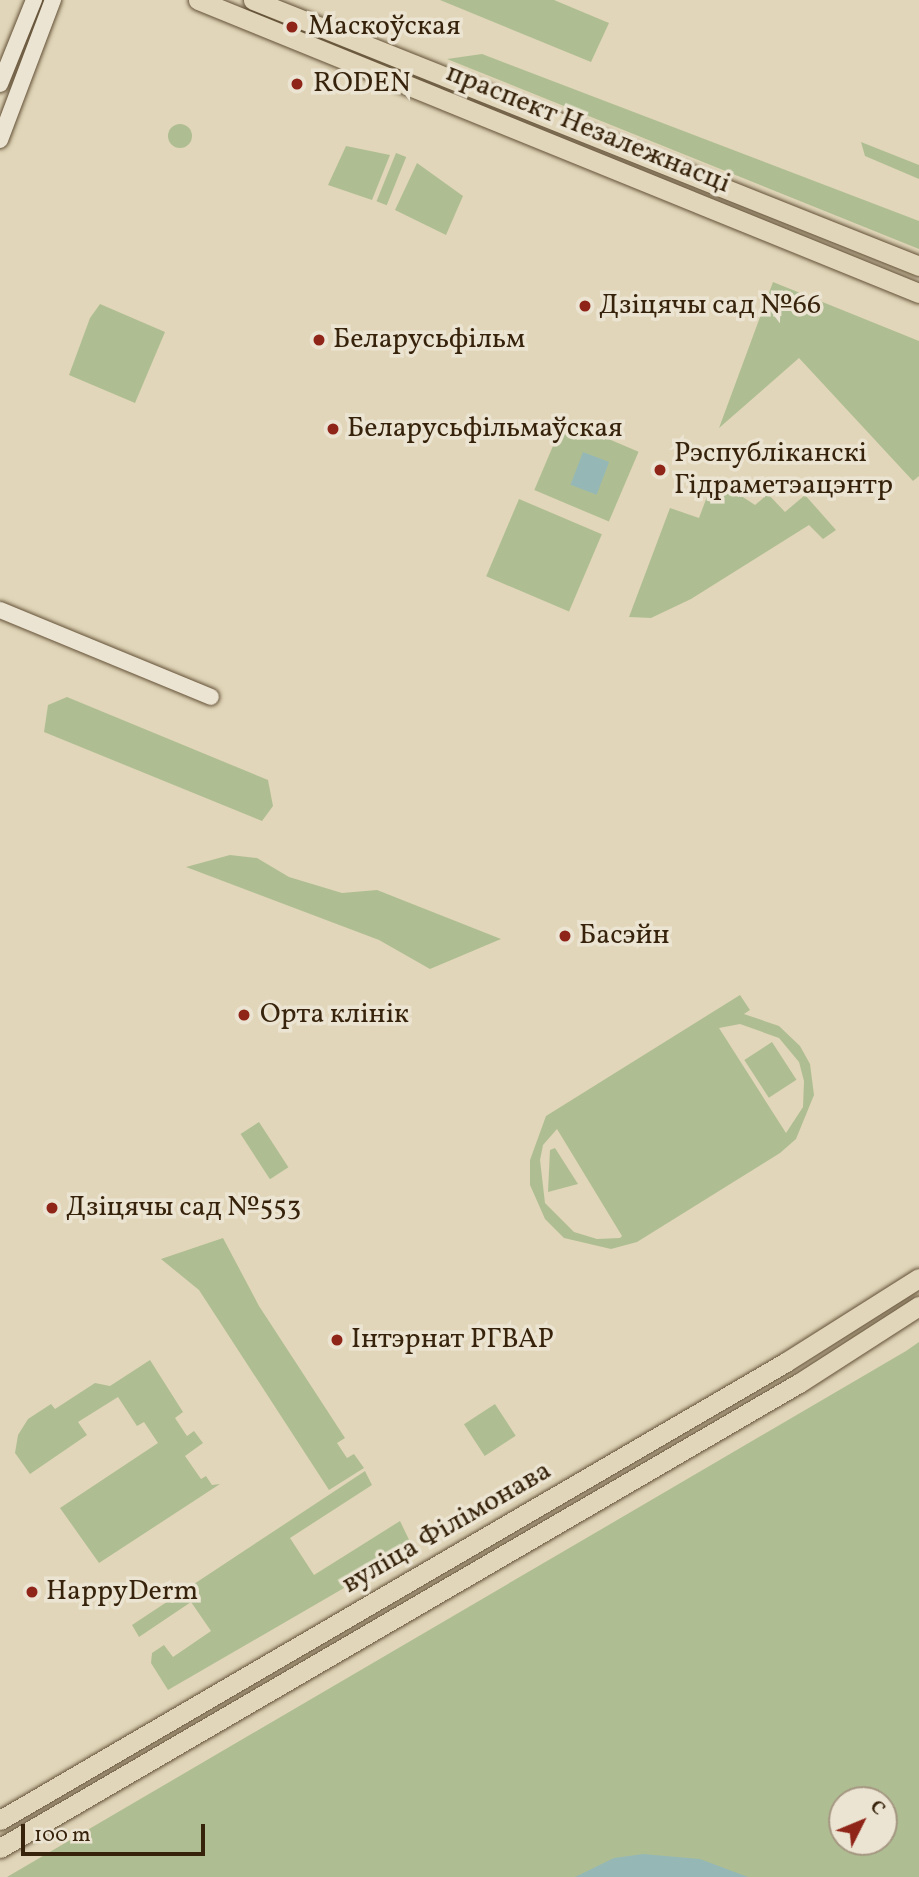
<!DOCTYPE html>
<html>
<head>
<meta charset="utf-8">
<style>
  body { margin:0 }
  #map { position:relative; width:919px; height:1877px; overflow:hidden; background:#e1d6b9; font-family:Vollkorn,serif }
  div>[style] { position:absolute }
  .green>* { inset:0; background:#afbe92; transform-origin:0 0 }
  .round { border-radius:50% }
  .water>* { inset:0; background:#95b8b6; transform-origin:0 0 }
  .roads { filter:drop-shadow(0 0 2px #625036) drop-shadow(0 0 2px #625036) }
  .minor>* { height:16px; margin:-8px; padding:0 8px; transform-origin:8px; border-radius:8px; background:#ece4d2 }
  .major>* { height:19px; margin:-9.5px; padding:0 9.5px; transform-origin:9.5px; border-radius:9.5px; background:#e1d6b9 }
  .dots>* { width:19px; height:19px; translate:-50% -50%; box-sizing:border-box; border:4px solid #ece4d2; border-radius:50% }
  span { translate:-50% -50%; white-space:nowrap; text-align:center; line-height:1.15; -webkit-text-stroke:7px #ece4d2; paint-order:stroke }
  .poi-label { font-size:28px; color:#37230b }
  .left { translate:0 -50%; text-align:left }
  .street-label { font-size:28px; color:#37230b }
  .north { position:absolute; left:828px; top:1786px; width:70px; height:70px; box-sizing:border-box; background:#ece4d2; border:2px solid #a49782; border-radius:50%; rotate:47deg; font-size:19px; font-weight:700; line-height:28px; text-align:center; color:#37230b }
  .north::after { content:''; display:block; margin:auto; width:24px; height:32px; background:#8f2418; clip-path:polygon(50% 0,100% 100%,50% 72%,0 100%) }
  .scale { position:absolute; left:21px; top:1824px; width:184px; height:32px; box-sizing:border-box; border:4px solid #37230b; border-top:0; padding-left:9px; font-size:21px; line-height:24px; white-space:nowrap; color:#37230b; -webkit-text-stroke:5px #ece4d2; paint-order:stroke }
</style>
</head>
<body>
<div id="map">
  <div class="green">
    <i style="clip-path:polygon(440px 0,554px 0,609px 23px,591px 62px)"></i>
    <i style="clip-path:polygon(482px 54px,919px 221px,919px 249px,447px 59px)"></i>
    <i class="round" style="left:168px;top:124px;width:24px;height:24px"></i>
    <i style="clip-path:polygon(861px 142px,919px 165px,919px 179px,865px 156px)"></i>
    <i style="clip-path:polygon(346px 146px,390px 155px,372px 200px,328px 185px)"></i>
    <i style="left:396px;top:153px;width:11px;height:52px;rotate:22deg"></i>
    <i style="clip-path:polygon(417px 163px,463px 196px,446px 235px,395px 210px)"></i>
    <i style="clip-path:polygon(773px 282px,919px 341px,919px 476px,913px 481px,799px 358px,719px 428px)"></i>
    <i style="clip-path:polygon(100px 304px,165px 332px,135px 403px,69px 375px,90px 318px)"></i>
    <i style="left:564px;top:420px;width:81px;height:76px;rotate:23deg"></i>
    <i style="clip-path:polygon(714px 478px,755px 505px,768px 494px,785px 512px,805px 495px,836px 530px,823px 539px,809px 525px,691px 599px,651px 618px,629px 617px,670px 508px,699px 518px)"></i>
    <i style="left:519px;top:499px;width:90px;height:84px;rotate:23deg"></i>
    <i style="clip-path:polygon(67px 697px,268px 780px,273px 806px,262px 821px,44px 732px,48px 705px)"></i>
    <i style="clip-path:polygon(230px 855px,257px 858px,289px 877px,342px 893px,377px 890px,501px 939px,430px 969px,379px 940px,186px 867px)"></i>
    <i style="clip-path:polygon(evenodd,740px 995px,750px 1010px,744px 1014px,779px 1026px,800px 1046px,810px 1064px,814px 1095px,796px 1139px,780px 1153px,637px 1242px,611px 1249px,564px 1238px,545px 1219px,530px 1185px,530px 1160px,546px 1116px,740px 995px,740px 1024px,779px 1038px,799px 1062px,804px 1081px,803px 1107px,786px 1133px,719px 1028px,740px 1024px,740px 995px,557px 1129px,622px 1236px,620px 1238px,597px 1239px,574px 1232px,545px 1203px,540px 1160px,543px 1145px,557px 1129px)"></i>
    <i style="left:772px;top:1042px;width:45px;height:33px;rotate:57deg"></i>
    <i style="left:259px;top:1122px;width:54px;height:22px;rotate:57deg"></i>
    <i style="clip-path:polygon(555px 1148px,578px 1184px,548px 1192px,550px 1150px)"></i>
    <i style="clip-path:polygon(223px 1238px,259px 1306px,345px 1438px,337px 1443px,347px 1458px,354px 1454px,364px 1468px,329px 1490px,199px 1290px,161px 1259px)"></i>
    <i style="clip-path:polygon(evenodd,919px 1342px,919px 1877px,7px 1877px,906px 1351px,919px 1342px,842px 1800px,884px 1800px,884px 1842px,842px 1842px,842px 1800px)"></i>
    <i style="clip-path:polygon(150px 1360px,183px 1412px,175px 1418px,187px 1436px,194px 1431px,203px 1443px,185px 1456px,201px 1479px,206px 1476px,212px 1485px,220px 1484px,99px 1563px,60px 1508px,158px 1443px,144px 1422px,137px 1426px,118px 1397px,78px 1422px,87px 1435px,30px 1474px,15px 1453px,18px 1435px,28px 1419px,51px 1404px,55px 1409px,95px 1383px,110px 1386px)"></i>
    <i style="left:495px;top:1404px;width:38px;height:37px;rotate:57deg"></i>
    <i style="clip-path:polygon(365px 1471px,372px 1485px,290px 1538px,314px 1575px,400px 1521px,413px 1548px,168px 1690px,151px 1663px,152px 1653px,164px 1645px,173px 1657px,211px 1631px,191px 1602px,139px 1637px,132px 1625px)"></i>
  </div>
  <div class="water">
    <i style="left:583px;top:452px;width:28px;height:35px;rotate:21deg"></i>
    <i style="clip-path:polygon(643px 1854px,700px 1859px,748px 1877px,575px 1877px,614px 1858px)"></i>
  </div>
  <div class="roads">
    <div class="minor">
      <i style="left:0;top:84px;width:91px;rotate:-68deg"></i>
      <i style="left:0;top:140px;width:150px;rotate:-69.3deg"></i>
      <i style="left:0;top:610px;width:228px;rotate:22.4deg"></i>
    </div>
    <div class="major">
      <i style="left:198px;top:0;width:778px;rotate:22.12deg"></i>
      <i style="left:253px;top:0;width:717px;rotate:21.77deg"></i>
      <i style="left:0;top:1820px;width:910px;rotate:-30.23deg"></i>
      <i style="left:786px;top:1362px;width:157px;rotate:-32.3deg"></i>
      <i style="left:0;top:1848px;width:924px;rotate:-30.2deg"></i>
      <i style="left:799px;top:1383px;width:143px;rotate:-32.7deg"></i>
    </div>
  </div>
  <div class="dots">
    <i style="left:292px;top:27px;background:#8f2418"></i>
    <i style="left:297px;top:84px;background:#8f2418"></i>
    <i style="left:585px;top:306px;background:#8f2418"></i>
    <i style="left:319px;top:340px;background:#8f2418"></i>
    <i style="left:333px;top:429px;background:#8f2418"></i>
    <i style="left:660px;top:470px;background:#8f2418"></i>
    <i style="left:565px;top:936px;background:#8f2418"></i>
    <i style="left:244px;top:1015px;background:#8f2418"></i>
    <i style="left:52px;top:1208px;background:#8f2418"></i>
    <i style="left:337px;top:1340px;background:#8f2418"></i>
    <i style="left:32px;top:1592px;background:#8f2418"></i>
  </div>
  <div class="poi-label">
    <span class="left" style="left:308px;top:27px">Маскоўская</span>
    <span class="left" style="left:313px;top:84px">RODEN</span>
    <span class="left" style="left:599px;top:306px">Дзіцячы сад №66</span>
    <span class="left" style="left:333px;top:340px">Беларусьфільм</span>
    <span class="left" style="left:347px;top:429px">Беларусьфільмаўская</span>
    <span class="left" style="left:674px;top:470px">Рэспубліканскі<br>Гідраметэацэнтр</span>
    <span class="left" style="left:579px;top:936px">Басэйн</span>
    <span class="left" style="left:260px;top:1015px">Орта клінік</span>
    <span class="left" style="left:66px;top:1208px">Дзіцячы сад №553</span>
    <span class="left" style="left:351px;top:1340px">Інтэрнат РГВАР</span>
    <span class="left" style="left:46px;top:1592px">HappyDerm</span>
  </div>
  <div class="street-label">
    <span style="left:588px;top:129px;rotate:22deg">праспект Незалежнасці</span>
    <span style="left:447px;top:1528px;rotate:-30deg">вуліца Філімонава</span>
  </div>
  <div class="north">С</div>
  <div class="scale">100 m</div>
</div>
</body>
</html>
